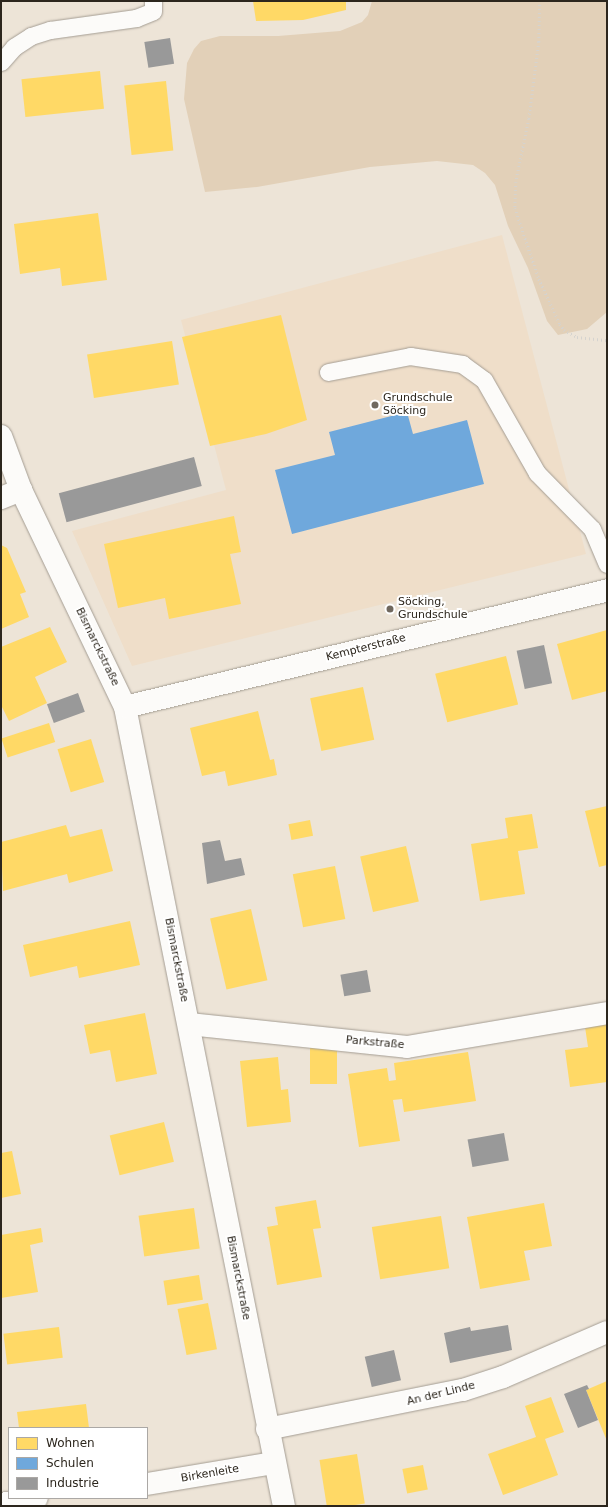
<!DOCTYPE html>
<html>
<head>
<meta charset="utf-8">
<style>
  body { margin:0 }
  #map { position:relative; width:608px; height:1507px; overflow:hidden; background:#ede4d7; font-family:"DejaVu Sans",sans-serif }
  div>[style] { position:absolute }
  .built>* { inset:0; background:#efdec9 }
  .green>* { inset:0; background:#e2d0b8 }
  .homes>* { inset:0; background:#ffd966; transform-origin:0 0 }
  .schools>* { inset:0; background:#6fa8dc }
  .industry>* { inset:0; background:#999; transform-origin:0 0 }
  .path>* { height:2.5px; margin-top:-1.25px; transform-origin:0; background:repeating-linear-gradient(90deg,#d5d3cf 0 1px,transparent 0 4px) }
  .roads { filter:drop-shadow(0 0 1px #a49d93) drop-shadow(0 0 1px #a49d93) }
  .lane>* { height:17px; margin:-8.5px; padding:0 8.5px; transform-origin:8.5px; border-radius:8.5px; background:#fcfbf9 }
  .street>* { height:22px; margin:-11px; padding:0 11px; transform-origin:11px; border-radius:11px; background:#fcfbf9 }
  .dots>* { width:11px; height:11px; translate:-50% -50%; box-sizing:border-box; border:2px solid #fff; border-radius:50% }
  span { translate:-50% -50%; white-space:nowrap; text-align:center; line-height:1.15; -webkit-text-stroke:4px #fff; paint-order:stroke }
  .poi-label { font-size:11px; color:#2c261d }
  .left { translate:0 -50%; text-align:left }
  .street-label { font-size:11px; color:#2c261d }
  .frame { position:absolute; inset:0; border:2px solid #2c261d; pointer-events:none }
  .legend { position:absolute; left:8px; top:1427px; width:140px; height:72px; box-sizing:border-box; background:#fff; border:1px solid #aba8a5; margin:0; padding:5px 7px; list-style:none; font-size:12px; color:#2c261d }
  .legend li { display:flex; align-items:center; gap:8px; height:20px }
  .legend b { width:20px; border:1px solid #aba8a5 }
</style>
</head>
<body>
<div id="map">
  <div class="built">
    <i style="clip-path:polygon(502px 235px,586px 554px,132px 666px,72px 531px,226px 490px,181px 320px)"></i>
  </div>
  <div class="green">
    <i style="clip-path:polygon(372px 1px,607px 1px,607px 312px,587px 329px,558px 335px,547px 321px,528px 268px,508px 226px,495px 185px,485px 173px,473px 165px,437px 161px,370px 167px,257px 187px,205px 192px,184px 99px,187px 63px,194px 49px,201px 41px,220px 36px,278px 36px,340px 31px,362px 22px,368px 15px)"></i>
  </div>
  <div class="homes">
    <i style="clip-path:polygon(253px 1px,346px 1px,346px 10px,303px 20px,256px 21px)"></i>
    <i style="left:100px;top:71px;width:38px;height:79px;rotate:84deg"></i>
    <i style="left:166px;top:81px;width:70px;height:42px;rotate:84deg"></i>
    <i style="clip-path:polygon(98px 213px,107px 280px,62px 286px,60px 268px,20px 274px,14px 224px)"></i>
    <i style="clip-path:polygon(281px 315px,307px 420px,266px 434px,210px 446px,182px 337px)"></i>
    <i style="left:172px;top:341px;width:44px;height:86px;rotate:81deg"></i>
    <i style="clip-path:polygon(234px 516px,241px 552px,230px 554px,241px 604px,169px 619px,165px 598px,118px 608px,104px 544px)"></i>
    <i style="clip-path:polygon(1px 545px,7px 548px,26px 592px,20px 594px,29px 617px,1px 629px)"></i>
    <i style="clip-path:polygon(50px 627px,67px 662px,35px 677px,47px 703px,9px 721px,1px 705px,1px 647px)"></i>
    <i style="clip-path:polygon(607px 630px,607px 691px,572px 700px,557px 644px)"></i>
    <i style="left:506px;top:656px;width:50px;height:73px;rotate:76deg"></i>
    <i style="left:363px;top:687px;width:54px;height:54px;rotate:78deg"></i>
    <i style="clip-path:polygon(258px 711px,270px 760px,274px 759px,277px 775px,228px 786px,225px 771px,202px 776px,190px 728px)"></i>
    <i style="left:49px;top:723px;width:20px;height:50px;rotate:72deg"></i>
    <i style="left:91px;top:739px;width:45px;height:35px;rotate:73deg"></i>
    <i style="clip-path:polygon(607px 806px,607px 865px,599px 867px,585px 811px)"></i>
    <i style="clip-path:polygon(532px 814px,538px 848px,518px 851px,525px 894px,480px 901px,471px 844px,508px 838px,505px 818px)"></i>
    <i style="left:310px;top:820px;width:16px;height:22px;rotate:79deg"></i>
    <i style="clip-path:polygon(66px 825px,70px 837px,102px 829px,113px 871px,69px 883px,67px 874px,3px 891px,1px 842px)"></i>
    <i style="left:406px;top:846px;width:57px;height:47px;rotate:77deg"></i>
    <i style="left:335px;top:866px;width:54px;height:43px;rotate:79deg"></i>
    <i style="left:251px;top:909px;width:73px;height:42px;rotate:77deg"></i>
    <i style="clip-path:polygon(130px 921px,140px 965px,79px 978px,77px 966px,30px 977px,23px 945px)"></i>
    <i style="clip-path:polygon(145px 1013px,157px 1074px,116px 1082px,110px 1050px,90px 1054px,84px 1025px)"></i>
    <i style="clip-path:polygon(607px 1024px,607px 1082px,570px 1087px,565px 1050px,588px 1047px,585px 1027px)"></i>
    <i style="left:310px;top:1046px;width:27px;height:38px"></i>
    <i style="clip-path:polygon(468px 1052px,476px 1101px,404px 1112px,402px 1099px,393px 1100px,400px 1141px,359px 1147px,348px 1074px,387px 1068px,389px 1081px,396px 1080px,394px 1063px)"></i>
    <i style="clip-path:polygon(278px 1057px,281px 1090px,288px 1089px,291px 1122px,247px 1127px,240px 1061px)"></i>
    <i style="left:164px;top:1122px;width:41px;height:56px;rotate:76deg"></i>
    <i style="clip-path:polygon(12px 1151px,21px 1194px,1px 1198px,1px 1153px)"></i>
    <i style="clip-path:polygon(316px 1200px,321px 1228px,313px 1229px,322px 1277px,277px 1285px,267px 1227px,278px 1225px,275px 1207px)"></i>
    <i style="clip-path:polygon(544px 1203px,552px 1246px,524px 1251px,530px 1280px,480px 1289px,467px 1217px)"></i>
    <i style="left:194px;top:1208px;width:41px;height:56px;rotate:82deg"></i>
    <i style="left:441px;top:1216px;width:53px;height:70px;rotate:81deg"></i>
    <i style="clip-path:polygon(41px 1228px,43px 1242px,30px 1245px,38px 1292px,1px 1298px,1px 1235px)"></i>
    <i style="left:199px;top:1275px;width:25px;height:36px;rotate:81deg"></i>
    <i style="left:208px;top:1303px;width:47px;height:31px;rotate:79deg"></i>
    <i style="left:59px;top:1327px;width:31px;height:56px;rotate:83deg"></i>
    <i style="clip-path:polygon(607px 1381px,607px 1441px,586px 1390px)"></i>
    <i style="clip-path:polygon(551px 1397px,564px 1432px,545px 1439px,558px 1475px,503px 1495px,488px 1454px,536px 1437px,525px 1406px)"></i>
    <i style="clip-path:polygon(86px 1404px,89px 1428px,19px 1428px,17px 1412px)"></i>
    <i style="left:357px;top:1454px;width:50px;height:38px;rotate:81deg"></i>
    <i style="left:423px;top:1465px;width:25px;height:21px;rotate:79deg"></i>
  </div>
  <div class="schools">
    <i style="clip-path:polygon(407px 412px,413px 434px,467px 420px,484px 484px,292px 534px,275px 470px,335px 455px,329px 432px)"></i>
  </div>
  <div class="industry">
    <i style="left:170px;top:38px;width:26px;height:26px;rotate:81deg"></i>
    <i style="left:194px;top:457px;width:30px;height:140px;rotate:75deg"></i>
    <i style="left:544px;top:645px;width:39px;height:28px;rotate:78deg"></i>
    <i style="left:78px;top:693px;width:20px;height:33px;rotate:70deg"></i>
    <i style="clip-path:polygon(220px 840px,225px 861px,241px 858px,245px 875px,207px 884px,202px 843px)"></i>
    <i style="left:367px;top:970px;width:22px;height:27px;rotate:80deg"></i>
    <i style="left:504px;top:1133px;width:28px;height:37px;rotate:80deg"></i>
    <i style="clip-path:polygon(508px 1325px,512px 1350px,450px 1363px,444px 1333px,470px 1327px,471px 1331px)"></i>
    <i style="left:394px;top:1350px;width:31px;height:30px;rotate:77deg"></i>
    <i style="clip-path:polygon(587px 1385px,589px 1389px,586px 1390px,598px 1420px,578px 1428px,564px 1394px)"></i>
  </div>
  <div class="path">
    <i style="left:540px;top:1px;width:41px;rotate:91.4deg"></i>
    <i style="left:539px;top:42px;width:78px;rotate:97.4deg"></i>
    <i style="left:529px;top:119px;width:64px;rotate:101.7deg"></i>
    <i style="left:516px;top:182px;width:26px;rotate:92deg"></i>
    <i style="left:515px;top:208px;width:75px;rotate:71.3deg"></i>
    <i style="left:539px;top:279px;width:50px;rotate:65deg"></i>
    <i style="left:560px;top:324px;width:7px;rotate:56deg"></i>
    <i style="left:564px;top:330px;width:15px;rotate:28deg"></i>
    <i style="left:577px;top:337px;width:30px;rotate:6deg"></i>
  </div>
  <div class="roads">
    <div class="lane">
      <i style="left:1px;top:62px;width:20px;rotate:-49deg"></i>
      <i style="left:14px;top:47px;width:20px;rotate:-33deg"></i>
      <i style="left:31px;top:36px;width:20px;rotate:-18deg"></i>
      <i style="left:50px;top:30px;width:87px;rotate:-7.9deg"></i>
      <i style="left:136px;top:18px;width:18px;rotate:-22deg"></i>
      <i style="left:153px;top:11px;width:10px;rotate:-90deg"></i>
      <i style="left:328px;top:372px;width:84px;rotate:-11deg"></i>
      <i style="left:410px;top:356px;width:53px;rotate:8.7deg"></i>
      <i style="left:462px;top:364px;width:27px;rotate:36deg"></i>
      <i style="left:484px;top:380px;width:107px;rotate:60.3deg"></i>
      <i style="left:537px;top:473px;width:78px;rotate:45.5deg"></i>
      <i style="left:592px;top:529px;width:38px;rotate:67deg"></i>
    </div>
    <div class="street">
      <i style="left:1px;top:436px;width:58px;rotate:69.7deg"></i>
      <i style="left:21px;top:490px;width:241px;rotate:64.4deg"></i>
      <i style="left:125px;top:707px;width:815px;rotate:78.75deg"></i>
      <i style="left:1px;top:498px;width:22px;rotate:-22deg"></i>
      <i style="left:125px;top:707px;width:496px;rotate:-13.6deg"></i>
      <i style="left:189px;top:1024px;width:219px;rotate:6deg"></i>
      <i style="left:407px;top:1047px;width:203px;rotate:-9.6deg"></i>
      <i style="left:267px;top:1429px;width:200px;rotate:-11.3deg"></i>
      <i style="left:463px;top:1390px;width:42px;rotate:-18deg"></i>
      <i style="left:503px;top:1377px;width:113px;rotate:-23.4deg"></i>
      <i style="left:147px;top:1484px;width:129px;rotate:-9.4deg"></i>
      <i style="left:1px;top:1504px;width:36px;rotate:-9deg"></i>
    </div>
  </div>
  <div class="dots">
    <i style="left:375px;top:405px;background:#70685e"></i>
    <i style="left:390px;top:609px;background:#70685e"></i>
  </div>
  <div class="poi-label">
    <span class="left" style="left:383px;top:405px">Grundschule<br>Söcking</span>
    <span class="left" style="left:398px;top:609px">Söcking,<br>Grundschule</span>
  </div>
  <div class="street-label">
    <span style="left:97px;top:647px;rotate:64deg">Bismarckstraße</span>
    <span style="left:366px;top:648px;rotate:-14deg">Kempterstraße</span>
    <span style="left:176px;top:960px;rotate:79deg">Bismarckstraße</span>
    <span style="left:375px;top:1043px;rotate:5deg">Parkstraße</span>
    <span style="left:238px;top:1278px;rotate:79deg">Bismarckstraße</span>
    <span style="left:441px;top:1394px;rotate:-14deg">An der Linde</span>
    <span style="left:210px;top:1474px;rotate:-10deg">Birkenleite</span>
  </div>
  <div class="frame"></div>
  <ul class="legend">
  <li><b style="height:11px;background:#ffd966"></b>Wohnen</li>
  <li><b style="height:11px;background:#6fa8dc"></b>Schulen</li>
  <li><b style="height:11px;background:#999"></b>Industrie</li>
  </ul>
</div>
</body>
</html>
